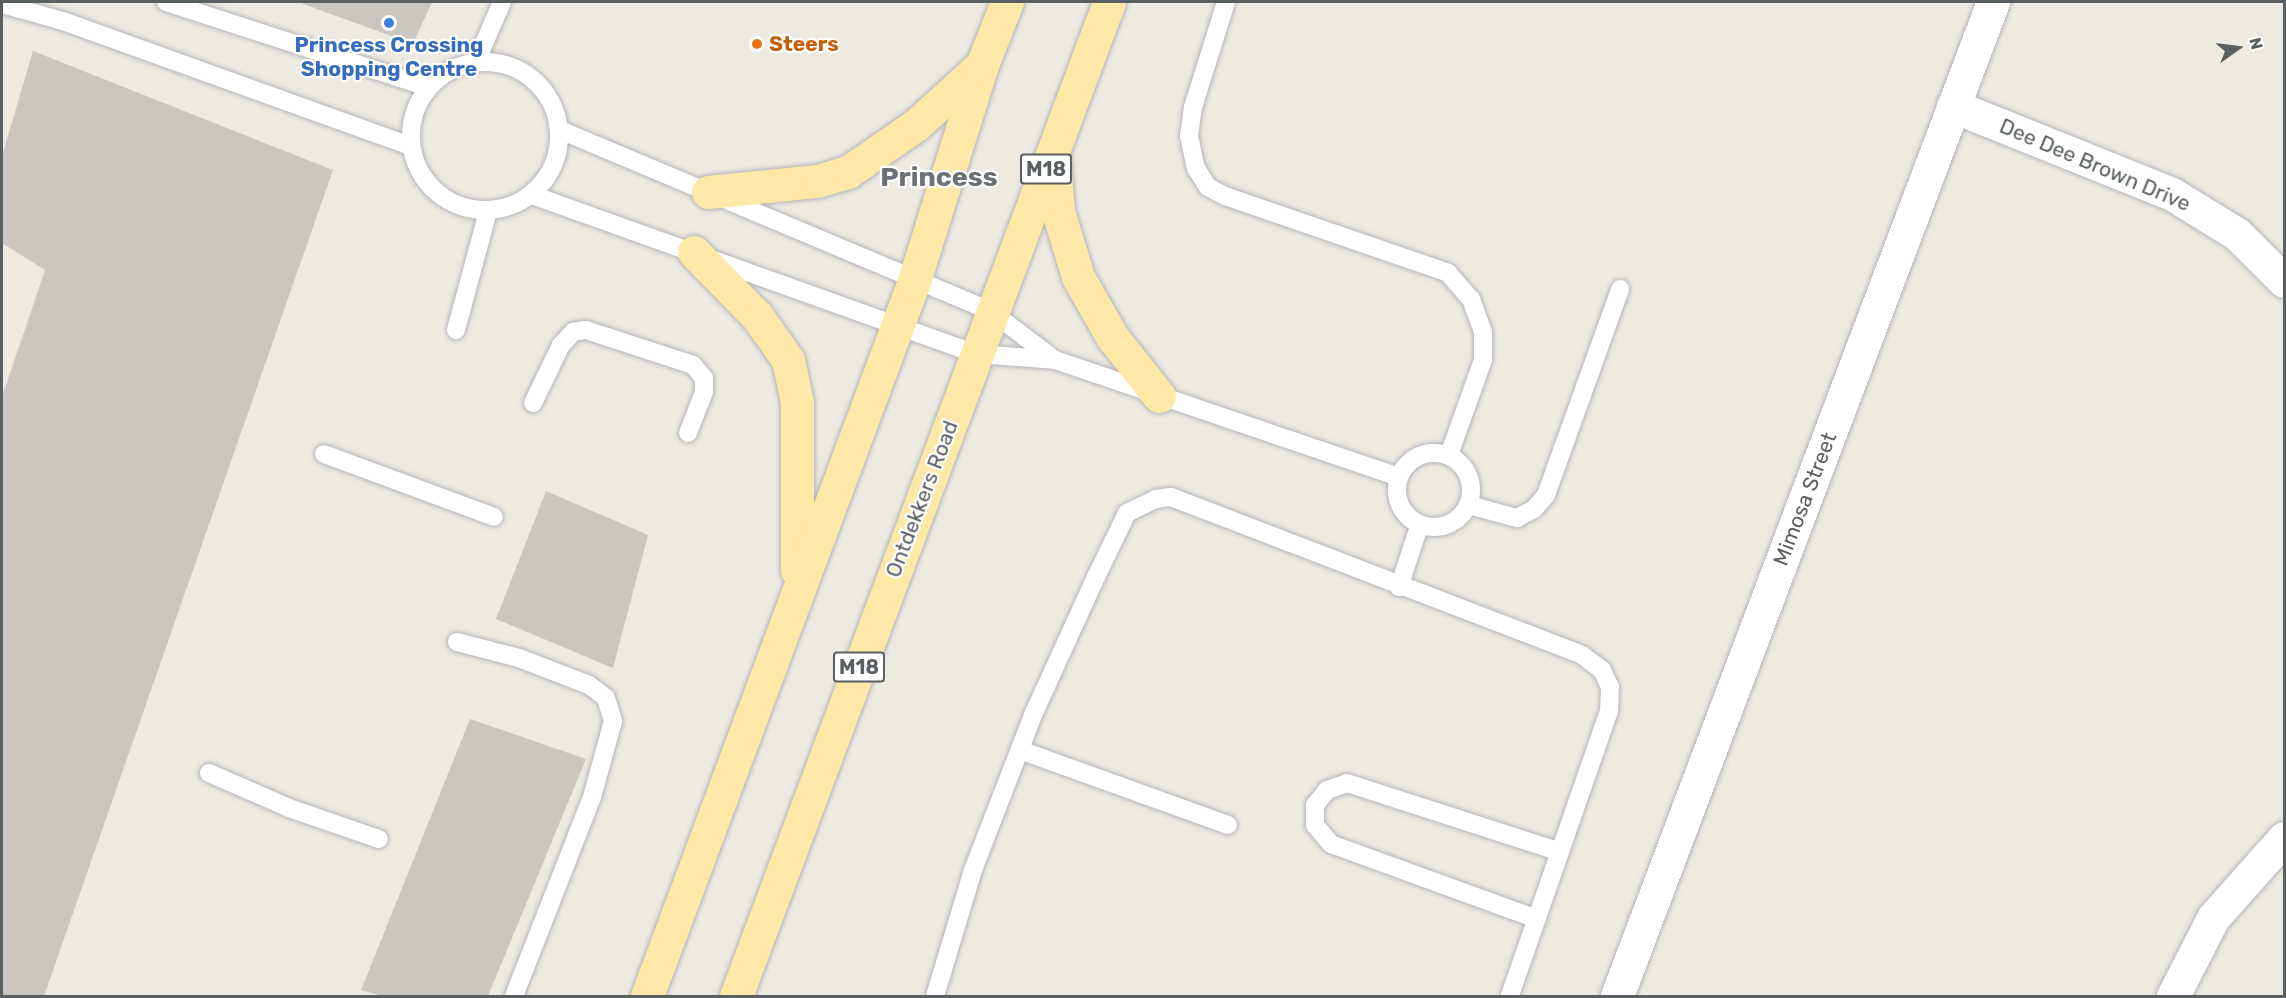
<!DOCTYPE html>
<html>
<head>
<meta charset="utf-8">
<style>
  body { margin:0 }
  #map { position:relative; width:2286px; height:998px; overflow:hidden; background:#edeae2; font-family:Rubik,sans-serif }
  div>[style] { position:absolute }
  .building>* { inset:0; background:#cac7c1 }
  .roads { filter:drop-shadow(0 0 2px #b3b5b9) drop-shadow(0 0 2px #b3b5b9) }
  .lane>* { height:18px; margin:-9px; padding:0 9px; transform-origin:9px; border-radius:9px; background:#fff }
  .lane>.ring { margin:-9px; padding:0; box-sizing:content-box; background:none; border:18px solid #fff; border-radius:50% }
  .street>* { height:33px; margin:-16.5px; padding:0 16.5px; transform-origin:16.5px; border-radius:16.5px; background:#fff }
  .primary>* { height:33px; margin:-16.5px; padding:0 16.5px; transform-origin:16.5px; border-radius:16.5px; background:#fde8a7 }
  .dots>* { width:16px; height:16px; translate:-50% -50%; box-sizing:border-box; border:3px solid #fff; border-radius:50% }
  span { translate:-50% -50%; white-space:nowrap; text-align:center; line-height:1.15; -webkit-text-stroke:4.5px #fff; paint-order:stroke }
  .shield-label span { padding:2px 4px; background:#fff; border:2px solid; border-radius:4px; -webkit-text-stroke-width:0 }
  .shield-label { font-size:20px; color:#5a5f62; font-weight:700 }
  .food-label { font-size:21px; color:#c56008; font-weight:700 }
  .left { translate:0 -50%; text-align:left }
  .shop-label { font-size:21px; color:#366cbe; font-weight:700 }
  .street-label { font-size:21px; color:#5a5f62 }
  .district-label { font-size:27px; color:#6b7174; font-weight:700 }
  .frame { position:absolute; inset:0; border:3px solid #5a5f62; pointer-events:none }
  .north { position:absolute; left:2208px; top:18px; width:60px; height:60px; -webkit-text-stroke:4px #fff; paint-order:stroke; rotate:76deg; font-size:16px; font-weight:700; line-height:24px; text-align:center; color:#5a5f62 }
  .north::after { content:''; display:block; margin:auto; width:21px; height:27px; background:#5a5f62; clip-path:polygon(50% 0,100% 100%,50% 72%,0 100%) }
</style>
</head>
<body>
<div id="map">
  <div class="building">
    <i style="clip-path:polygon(298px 2px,432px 2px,413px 44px)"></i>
    <i style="clip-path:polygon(33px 51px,333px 170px,44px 996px,2px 996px,2px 397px,45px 270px,2px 243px,2px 156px)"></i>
    <i style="clip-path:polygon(546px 491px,648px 535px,613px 668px,496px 619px)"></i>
    <i style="clip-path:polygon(470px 719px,586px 759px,488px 996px,383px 996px,361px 990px)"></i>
  </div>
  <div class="roads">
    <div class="lane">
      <i style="left:166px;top:2px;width:275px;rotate:18deg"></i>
      <i style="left:1226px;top:2px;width:110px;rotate:107.4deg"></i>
      <i style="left:1193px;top:107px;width:29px;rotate:98deg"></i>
      <i style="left:1189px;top:136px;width:33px;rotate:78deg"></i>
      <i style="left:1196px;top:168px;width:22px;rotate:58deg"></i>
      <i style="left:1208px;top:187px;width:19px;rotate:28deg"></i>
      <i style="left:1225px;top:196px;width:236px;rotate:19deg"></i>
      <i style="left:1448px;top:273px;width:35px;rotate:49deg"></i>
      <i style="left:1471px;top:299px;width:35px;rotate:70deg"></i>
      <i style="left:1483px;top:332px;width:28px;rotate:90deg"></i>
      <i style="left:1483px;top:360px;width:101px;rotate:109.7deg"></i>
      <i style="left:2px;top:4px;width:63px;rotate:15.6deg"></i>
      <i style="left:63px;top:21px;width:370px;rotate:19.8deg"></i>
      <i class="ring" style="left:411px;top:62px;width:130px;height:130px"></i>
      <i style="left:476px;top:62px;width:65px;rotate:-66.6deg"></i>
      <i style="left:560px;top:130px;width:469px;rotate:22.8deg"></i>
      <i style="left:992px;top:312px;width:79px;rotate:37.3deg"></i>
      <i style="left:532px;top:195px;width:472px;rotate:19.7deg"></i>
      <i style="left:976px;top:354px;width:79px;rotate:4.3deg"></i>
      <i style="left:1055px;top:360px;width:362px;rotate:18.8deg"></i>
      <i style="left:456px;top:330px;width:123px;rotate:-74.9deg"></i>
      <i style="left:533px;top:403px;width:64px;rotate:-64.2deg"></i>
      <i style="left:561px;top:345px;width:18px;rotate:-47deg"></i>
      <i style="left:573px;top:332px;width:13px;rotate:-9deg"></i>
      <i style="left:586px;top:330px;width:113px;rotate:18.1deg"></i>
      <i style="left:693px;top:365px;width:17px;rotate:50deg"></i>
      <i style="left:704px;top:378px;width:14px;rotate:90deg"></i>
      <i style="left:704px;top:392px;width:44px;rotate:111.3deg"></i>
      <i class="ring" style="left:1397px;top:453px;width:56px;height:56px"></i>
      <i style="left:324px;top:454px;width:181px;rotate:20.3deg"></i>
      <i style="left:1469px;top:505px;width:50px;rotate:15.2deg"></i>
      <i style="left:1517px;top:518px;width:19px;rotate:-28deg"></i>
      <i style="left:1534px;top:509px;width:18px;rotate:-49deg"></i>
      <i style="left:1546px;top:495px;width:219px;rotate:-70.2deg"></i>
      <i style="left:1399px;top:587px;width:66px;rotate:-71.6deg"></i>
      <i style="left:457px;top:642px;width:64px;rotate:14.5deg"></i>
      <i style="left:519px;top:658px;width:75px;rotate:21.1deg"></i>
      <i style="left:589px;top:685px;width:21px;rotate:37deg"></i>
      <i style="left:606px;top:698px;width:24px;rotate:73deg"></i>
      <i style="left:613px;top:721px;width:79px;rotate:105.4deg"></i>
      <i style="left:592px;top:797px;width:214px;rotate:111.4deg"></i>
      <i style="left:1020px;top:750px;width:221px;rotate:19.8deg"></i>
      <i style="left:209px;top:773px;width:87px;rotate:23.6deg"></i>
      <i style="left:289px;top:808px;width:95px;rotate:19deg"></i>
      <i style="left:1537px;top:919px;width:219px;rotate:-160deg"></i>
      <i style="left:1331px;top:844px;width:25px;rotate:-130deg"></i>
      <i style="left:1315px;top:825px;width:20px;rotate:-90deg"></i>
      <i style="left:1315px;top:805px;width:19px;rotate:-51deg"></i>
      <i style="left:1327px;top:790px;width:21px;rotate:-19deg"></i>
      <i style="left:1347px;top:783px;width:224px;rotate:17.9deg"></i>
      <i style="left:935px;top:996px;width:132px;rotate:-73.2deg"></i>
      <i style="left:973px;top:870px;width:166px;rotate:-68.8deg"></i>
      <i style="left:1033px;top:715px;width:152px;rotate:-65.5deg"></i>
      <i style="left:1096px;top:577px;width:71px;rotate:-64.2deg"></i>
      <i style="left:1127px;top:513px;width:32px;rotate:-26deg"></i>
      <i style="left:1156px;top:499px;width:15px;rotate:-8deg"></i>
      <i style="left:1171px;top:497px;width:440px;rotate:21deg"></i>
      <i style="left:1582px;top:655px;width:25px;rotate:37deg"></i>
      <i style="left:1602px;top:670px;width:19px;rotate:65deg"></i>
      <i style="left:1610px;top:687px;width:24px;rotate:92deg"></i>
      <i style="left:1609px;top:711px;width:302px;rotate:109.2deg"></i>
    </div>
    <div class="street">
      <i style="left:1953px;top:106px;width:236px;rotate:21.9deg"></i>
      <i style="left:2172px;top:194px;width:76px;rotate:31.6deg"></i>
      <i style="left:2237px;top:234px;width:66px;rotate:45deg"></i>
      <i style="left:1617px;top:996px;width:1063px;rotate:-69.28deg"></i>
      <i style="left:2173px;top:996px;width:88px;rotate:-62.9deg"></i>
      <i style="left:2213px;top:918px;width:107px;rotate:-48.4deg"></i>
    </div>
    <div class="primary">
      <i style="left:1054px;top:161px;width:50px;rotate:85.4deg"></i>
      <i style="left:1058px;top:211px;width:69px;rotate:73.1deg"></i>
      <i style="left:1078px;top:277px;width:70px;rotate:60.2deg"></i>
      <i style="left:1113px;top:338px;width:74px;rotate:51.6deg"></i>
      <i style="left:708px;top:192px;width:110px;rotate:-5.8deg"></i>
      <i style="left:817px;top:181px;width:32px;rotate:-16deg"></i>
      <i style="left:848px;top:172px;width:83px;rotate:-34.7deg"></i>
      <i style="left:916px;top:125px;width:89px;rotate:-42.3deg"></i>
      <i style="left:694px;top:252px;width:90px;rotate:45.5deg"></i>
      <i style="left:757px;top:316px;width:54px;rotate:54.8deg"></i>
      <i style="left:788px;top:360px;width:43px;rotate:77.9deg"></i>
      <i style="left:797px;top:402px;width:168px;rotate:90deg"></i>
      <i style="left:647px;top:996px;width:763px;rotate:-69.52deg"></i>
      <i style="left:914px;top:281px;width:226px;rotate:-72.5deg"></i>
      <i style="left:982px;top:65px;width:68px;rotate:-68.4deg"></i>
      <i style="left:736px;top:996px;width:1062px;rotate:-69.43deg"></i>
    </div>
  </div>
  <div class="dots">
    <i style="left:389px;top:23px;background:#3f7fe0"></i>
    <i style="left:757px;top:44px;background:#e8710a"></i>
  </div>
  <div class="shield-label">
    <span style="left:1046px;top:169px">M18</span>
    <span style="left:859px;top:667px">M18</span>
  </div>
  <div class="food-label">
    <span class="left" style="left:769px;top:44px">Steers</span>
  </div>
  <div class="shop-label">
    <span style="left:389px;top:57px">Princess Crossing<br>Shopping Centre</span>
  </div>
  <div class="street-label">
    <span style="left:2095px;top:165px;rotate:23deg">Dee Dee Brown Drive</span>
    <span style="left:922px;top:499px;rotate:-69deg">Ontdekkers Road</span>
    <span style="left:1805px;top:499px;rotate:-69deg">Mimosa Street</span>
  </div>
  <div class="district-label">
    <span style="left:939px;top:178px">Princess</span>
  </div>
  <div class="frame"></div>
  <div class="north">N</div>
</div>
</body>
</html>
